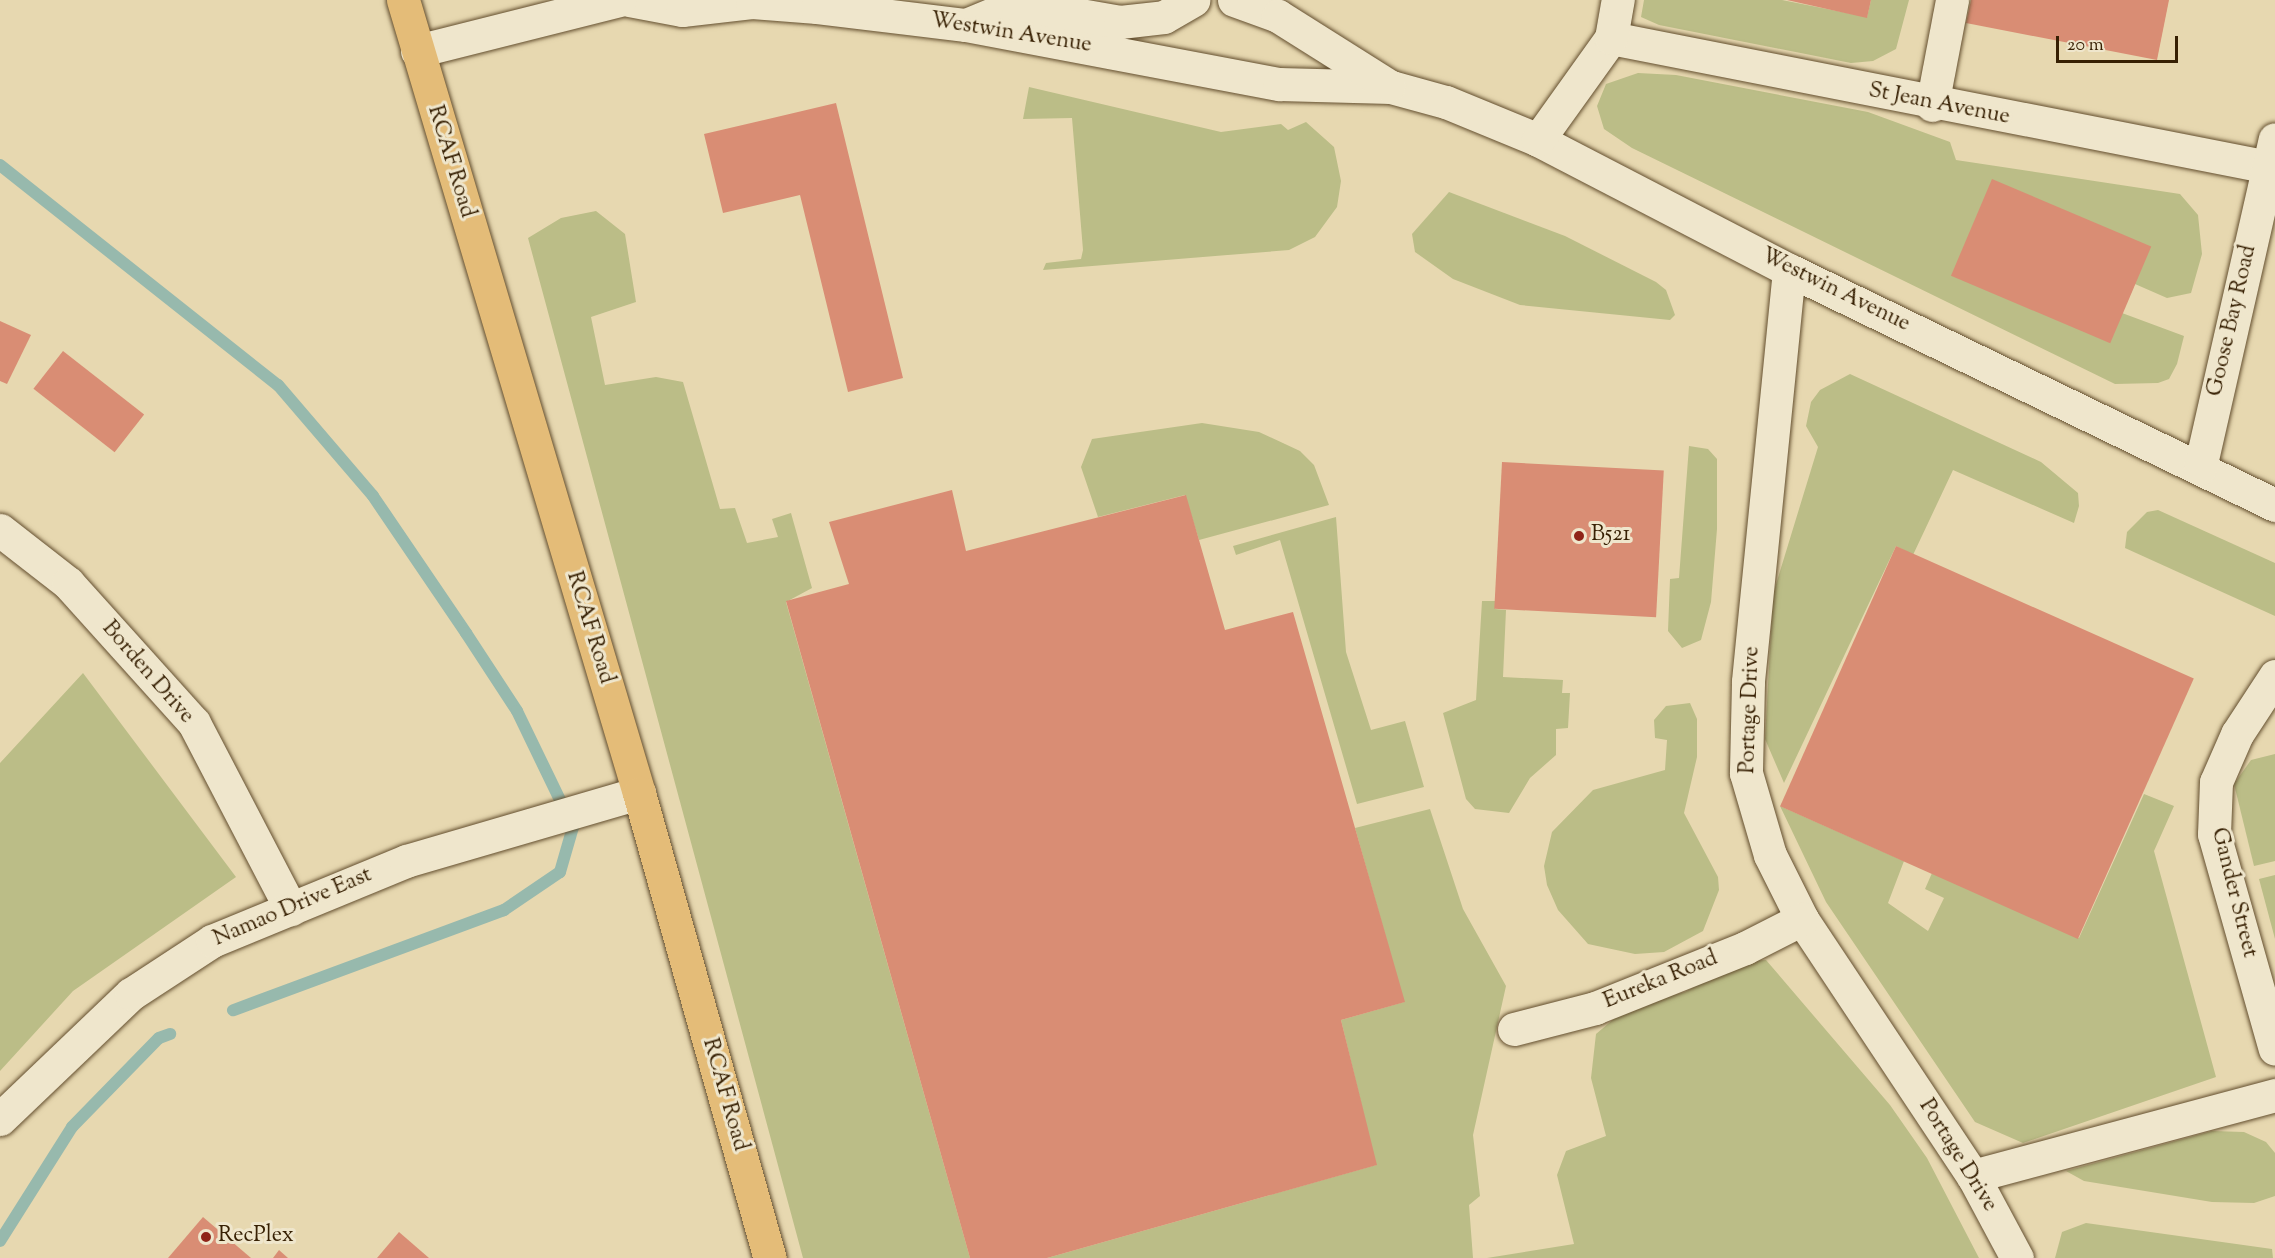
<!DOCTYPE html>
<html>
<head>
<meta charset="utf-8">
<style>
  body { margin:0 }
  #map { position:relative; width:2275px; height:1258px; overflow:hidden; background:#e7d8b0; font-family:"Sorts Mill Goudy",serif }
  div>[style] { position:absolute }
  .green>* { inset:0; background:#bbbd87 }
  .stream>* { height:12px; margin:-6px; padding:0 6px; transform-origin:6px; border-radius:6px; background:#97b9ad }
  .building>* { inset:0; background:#d98d74; transform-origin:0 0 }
  .roads { filter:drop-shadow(0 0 2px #634e2e) drop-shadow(0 0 2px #634e2e) }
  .minor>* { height:33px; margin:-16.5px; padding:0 16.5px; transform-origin:16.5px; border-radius:16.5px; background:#efe6cc }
  .major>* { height:33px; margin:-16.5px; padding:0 16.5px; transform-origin:16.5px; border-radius:16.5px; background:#e4bc78 }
  .dots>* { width:16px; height:16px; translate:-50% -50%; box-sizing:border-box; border:3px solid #efe6cc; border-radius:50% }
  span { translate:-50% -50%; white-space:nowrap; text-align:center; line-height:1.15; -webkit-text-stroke:6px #efe6cc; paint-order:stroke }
  .street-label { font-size:22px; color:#372003 }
  .poi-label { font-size:22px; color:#372003 }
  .left { translate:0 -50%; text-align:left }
  .scale { position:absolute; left:2056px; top:36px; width:122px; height:27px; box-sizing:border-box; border:3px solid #372003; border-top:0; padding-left:8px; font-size:18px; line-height:21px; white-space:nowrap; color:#372003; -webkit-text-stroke:4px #efe6cc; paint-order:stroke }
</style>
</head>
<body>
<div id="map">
  <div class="green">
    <i style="clip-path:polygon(1644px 0,1782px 0,1867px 17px,1871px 0,1909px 0,1896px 49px,1873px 61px,1851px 63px,1659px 25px,1641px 17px)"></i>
    <i style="clip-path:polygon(1638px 73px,1676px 75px,1868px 112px,1950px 142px,1956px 160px,2180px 194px,2198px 215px,2202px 254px,2191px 293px,2167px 298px,2135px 284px,2122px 313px,2184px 336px,2177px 364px,2169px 379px,2158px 383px,2115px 384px,1632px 148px,1604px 129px,1597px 106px,1606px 84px)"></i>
    <i style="clip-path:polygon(1029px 87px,1221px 132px,1281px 124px,1288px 130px,1306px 122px,1334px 147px,1341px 181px,1337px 207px,1315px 237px,1289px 250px,1043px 270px,1046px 263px,1081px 259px,1083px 250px,1072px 118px,1023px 119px)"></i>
    <i style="clip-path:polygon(1449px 192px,1565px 236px,1656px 282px,1666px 290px,1675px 315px,1670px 320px,1520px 305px,1453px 279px,1415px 252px,1412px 234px)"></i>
    <i style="clip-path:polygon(596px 211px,625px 234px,636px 302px,591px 317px,605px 385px,656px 377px,683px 382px,720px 509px,735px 508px,747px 543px,778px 537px,772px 519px,791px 513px,812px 588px,786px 602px,970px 1258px,803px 1258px,528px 238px,561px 218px)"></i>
    <i style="clip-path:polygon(1850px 374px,2041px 462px,2078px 493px,2079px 506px,2074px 523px,1953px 470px,1913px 555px,1896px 546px,1784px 783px,1765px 739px,1773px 594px,1818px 447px,1806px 426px,1811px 402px,1820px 390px)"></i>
    <i style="clip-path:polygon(1202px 423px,1259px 432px,1300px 451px,1314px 465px,1329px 505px,1199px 540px,1185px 495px,1098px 517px,1081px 467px,1092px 439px)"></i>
    <i style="clip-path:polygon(1689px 446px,1708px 449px,1717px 459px,1717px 529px,1711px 602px,1701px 640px,1682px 648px,1668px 631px,1670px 579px,1679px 578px)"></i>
    <i style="clip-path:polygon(2158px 510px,2275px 563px,2275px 616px,2125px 548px,2127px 532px,2147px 512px)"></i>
    <i style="clip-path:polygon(1336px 517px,1346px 652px,1371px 730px,1405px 721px,1424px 787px,1357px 804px,1280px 540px,1236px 555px,1233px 546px)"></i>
    <i style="clip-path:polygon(1482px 601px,1495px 601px,1495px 609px,1506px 610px,1503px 677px,1563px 680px,1562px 693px,1570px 693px,1568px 728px,1556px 729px,1556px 755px,1530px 778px,1509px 813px,1475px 809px,1466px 799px,1443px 713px,1476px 700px)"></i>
    <i style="clip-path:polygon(83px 673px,236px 877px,73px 991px,0 1071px,0 763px)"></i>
    <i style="clip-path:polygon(1690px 703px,1697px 719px,1697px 757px,1684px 813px,1718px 877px,1719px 890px,1703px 931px,1664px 952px,1635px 954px,1588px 944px,1558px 910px,1547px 885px,1544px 866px,1552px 832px,1593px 790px,1665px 770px,1667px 740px,1655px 738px,1654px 720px,1666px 706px)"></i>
    <i style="clip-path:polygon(2275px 754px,2275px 861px,2254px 866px,2234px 784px,2251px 760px)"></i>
    <i style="clip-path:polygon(2144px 794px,2174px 806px,2154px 851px,2216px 1077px,2023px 1143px,1975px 1122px,1826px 902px,1780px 806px,1904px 861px,1888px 903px,1928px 931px,1944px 898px,1925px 889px,1932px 873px,2079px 938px)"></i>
    <i style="clip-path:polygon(1430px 809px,1463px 909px,1506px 986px,1473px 1135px,1480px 1196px,1469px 1205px,1473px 1258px,1047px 1258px,1376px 1165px,1341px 1020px,1404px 1002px,1355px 828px)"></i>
    <i style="clip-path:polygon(2275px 875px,2275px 939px,2259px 879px)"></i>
    <i style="clip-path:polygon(1766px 960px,1890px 1105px,1927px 1158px,1979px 1258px,1487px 1258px,1574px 1244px,1557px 1175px,1566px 1151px,1606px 1136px,1591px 1078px,1596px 1034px,1628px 1007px,1685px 992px,1741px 961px)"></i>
    <i style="clip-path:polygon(2212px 1131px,2244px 1132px,2266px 1142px,2275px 1153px,2275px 1196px,2254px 1203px,2212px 1202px,2084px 1181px,2066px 1171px)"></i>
    <i style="clip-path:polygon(2086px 1223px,2272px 1249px,2273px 1258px,2055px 1258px,2062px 1232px)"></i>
  </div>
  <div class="stream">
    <i style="left:0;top:165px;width:355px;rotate:38.4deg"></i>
    <i style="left:278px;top:385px;width:146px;rotate:49.4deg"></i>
    <i style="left:373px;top:496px;width:166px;rotate:55.8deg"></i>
    <i style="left:466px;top:633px;width:93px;rotate:56.8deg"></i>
    <i style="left:517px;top:711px;width:129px;rotate:64.2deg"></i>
    <i style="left:573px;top:827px;width:47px;rotate:106.1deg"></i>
    <i style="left:560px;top:872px;width:68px;rotate:145.8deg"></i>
    <i style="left:504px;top:910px;width:289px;rotate:159.7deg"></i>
    <i style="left:0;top:1241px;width:135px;rotate:-57.7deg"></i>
    <i style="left:72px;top:1127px;width:124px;rotate:-45.7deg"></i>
    <i style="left:159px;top:1038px;width:12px;rotate:-20deg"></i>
  </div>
  <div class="building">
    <i style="clip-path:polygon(1787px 0,1871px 0,1867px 18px)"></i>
    <i style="clip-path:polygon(1971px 0,2169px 0,2157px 60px,1966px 23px)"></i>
    <i style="clip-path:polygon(836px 103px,903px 378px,848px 392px,800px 195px,723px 213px,704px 134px)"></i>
    <i style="left:1992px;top:179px;width:173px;height:105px;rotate:23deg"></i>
    <i style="clip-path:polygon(0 321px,31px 335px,7px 384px,0 381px)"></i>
    <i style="left:63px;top:351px;width:103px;height:48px;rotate:38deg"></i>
    <i style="left:1502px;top:462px;width:162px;height:147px;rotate:3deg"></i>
    <i style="clip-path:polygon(952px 490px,966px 551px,1186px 495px,1225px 630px,1293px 612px,1405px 1002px,1341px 1020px,1377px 1165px,1047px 1258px,970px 1258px,786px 601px,849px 584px,829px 522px)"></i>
    <i style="left:1896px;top:546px;width:326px;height:285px;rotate:24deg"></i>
    <i style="clip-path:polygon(203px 1217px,251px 1258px,168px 1258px)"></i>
    <i style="clip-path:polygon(399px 1232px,429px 1258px,377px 1258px)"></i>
    <i style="clip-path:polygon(279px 1250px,288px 1258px,273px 1258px)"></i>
  </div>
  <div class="roads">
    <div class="minor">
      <i style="left:629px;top:0;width:54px;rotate:10.7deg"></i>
      <i style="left:682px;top:10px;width:70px;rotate:-6.5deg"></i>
      <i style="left:752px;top:2px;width:65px;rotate:4.4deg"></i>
      <i style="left:817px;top:7px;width:150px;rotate:6.9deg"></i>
      <i style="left:966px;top:25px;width:319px;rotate:10.7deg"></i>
      <i style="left:1279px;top:84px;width:112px;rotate:1.5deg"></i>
      <i style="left:1391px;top:87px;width:57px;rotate:15.3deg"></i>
      <i style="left:1446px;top:102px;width:100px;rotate:22.4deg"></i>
      <i style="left:1538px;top:140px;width:283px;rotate:27.4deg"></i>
      <i style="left:1789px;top:270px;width:540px;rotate:25.81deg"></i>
      <i style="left:1234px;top:0;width:47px;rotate:20deg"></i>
      <i style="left:1278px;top:16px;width:131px;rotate:32.2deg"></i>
      <i style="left:966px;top:25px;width:55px;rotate:-22.4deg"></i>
      <i style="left:1017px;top:4px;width:105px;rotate:9.9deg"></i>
      <i style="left:1120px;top:22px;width:44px;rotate:-6.5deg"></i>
      <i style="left:1164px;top:17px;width:34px;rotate:-30deg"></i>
      <i style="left:1611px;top:38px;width:671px;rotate:11.09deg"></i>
      <i style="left:417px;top:51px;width:209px;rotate:-14.1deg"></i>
      <i style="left:1932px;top:105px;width:107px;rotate:-79.2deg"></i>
      <i style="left:1538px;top:140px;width:125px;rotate:-54.4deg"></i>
      <i style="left:1611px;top:38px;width:39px;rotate:-80deg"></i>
      <i style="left:1789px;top:270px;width:414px;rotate:95.7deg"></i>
      <i style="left:1748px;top:682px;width:91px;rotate:91.3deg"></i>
      <i style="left:1746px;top:773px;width:85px;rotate:73.7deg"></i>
      <i style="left:1770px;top:855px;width:72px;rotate:63.4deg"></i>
      <i style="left:1802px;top:919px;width:309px;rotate:56.4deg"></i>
      <i style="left:1973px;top:1176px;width:93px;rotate:61.8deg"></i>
      <i style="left:2200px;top:468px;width:337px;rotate:-77.2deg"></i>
      <i style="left:0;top:530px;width:86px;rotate:37.9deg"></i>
      <i style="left:68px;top:583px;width:188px;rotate:48deg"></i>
      <i style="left:194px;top:723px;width:210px;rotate:62.5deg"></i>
      <i style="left:2275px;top:676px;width:69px;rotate:123.2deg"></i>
      <i style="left:2237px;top:734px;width:52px;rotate:113.6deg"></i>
      <i style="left:2216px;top:782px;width:52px;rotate:92.2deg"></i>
      <i style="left:2214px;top:834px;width:223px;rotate:74.2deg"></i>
      <i style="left:1514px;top:1029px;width:84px;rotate:-14.5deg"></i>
      <i style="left:1595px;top:1008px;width:162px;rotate:-21.8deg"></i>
      <i style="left:1745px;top:948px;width:64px;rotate:-27deg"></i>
      <i style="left:0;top:1119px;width:181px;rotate:-43.7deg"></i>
      <i style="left:131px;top:994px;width:97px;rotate:-33.2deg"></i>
      <i style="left:212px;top:941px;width:210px;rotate:-22.4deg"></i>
      <i style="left:406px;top:861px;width:243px;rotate:-16.3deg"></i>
      <i style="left:1973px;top:1176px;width:313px;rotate:-15deg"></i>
    </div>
    <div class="major">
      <i style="left:403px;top:0;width:827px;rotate:73.43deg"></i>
      <i style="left:639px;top:793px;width:483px;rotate:74.3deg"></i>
    </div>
  </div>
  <div class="dots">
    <i style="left:1579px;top:536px;background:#8f2418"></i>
    <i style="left:206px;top:1237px;background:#8f2418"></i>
  </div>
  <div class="street-label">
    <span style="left:1011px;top:34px;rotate:9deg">Westwin Avenue</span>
    <span style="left:1939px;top:105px;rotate:11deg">St Jean Avenue</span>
    <span style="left:450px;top:162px;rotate:73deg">RCAF Road</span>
    <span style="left:1835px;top:291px;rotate:26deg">Westwin Avenue</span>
    <span style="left:2233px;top:321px;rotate:-77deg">Goose Bay Road</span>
    <span style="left:589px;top:628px;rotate:73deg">RCAF Road</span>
    <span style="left:147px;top:673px;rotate:49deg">Borden Drive</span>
    <span style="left:1751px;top:710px;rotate:-88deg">Portage Drive</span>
    <span style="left:2233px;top:893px;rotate:76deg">Gander Street</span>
    <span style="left:293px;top:908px;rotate:-23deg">Namao Drive East</span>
    <span style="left:1661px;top:981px;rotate:-22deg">Eureka Road</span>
    <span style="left:724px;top:1095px;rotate:74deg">RCAF Road</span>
    <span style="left:1957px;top:1156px;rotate:58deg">Portage Drive</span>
  </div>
  <div class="poi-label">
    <span class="left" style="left:1591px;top:536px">B521</span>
    <span class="left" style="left:218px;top:1237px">RecPlex</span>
  </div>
  <div class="scale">20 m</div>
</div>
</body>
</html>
